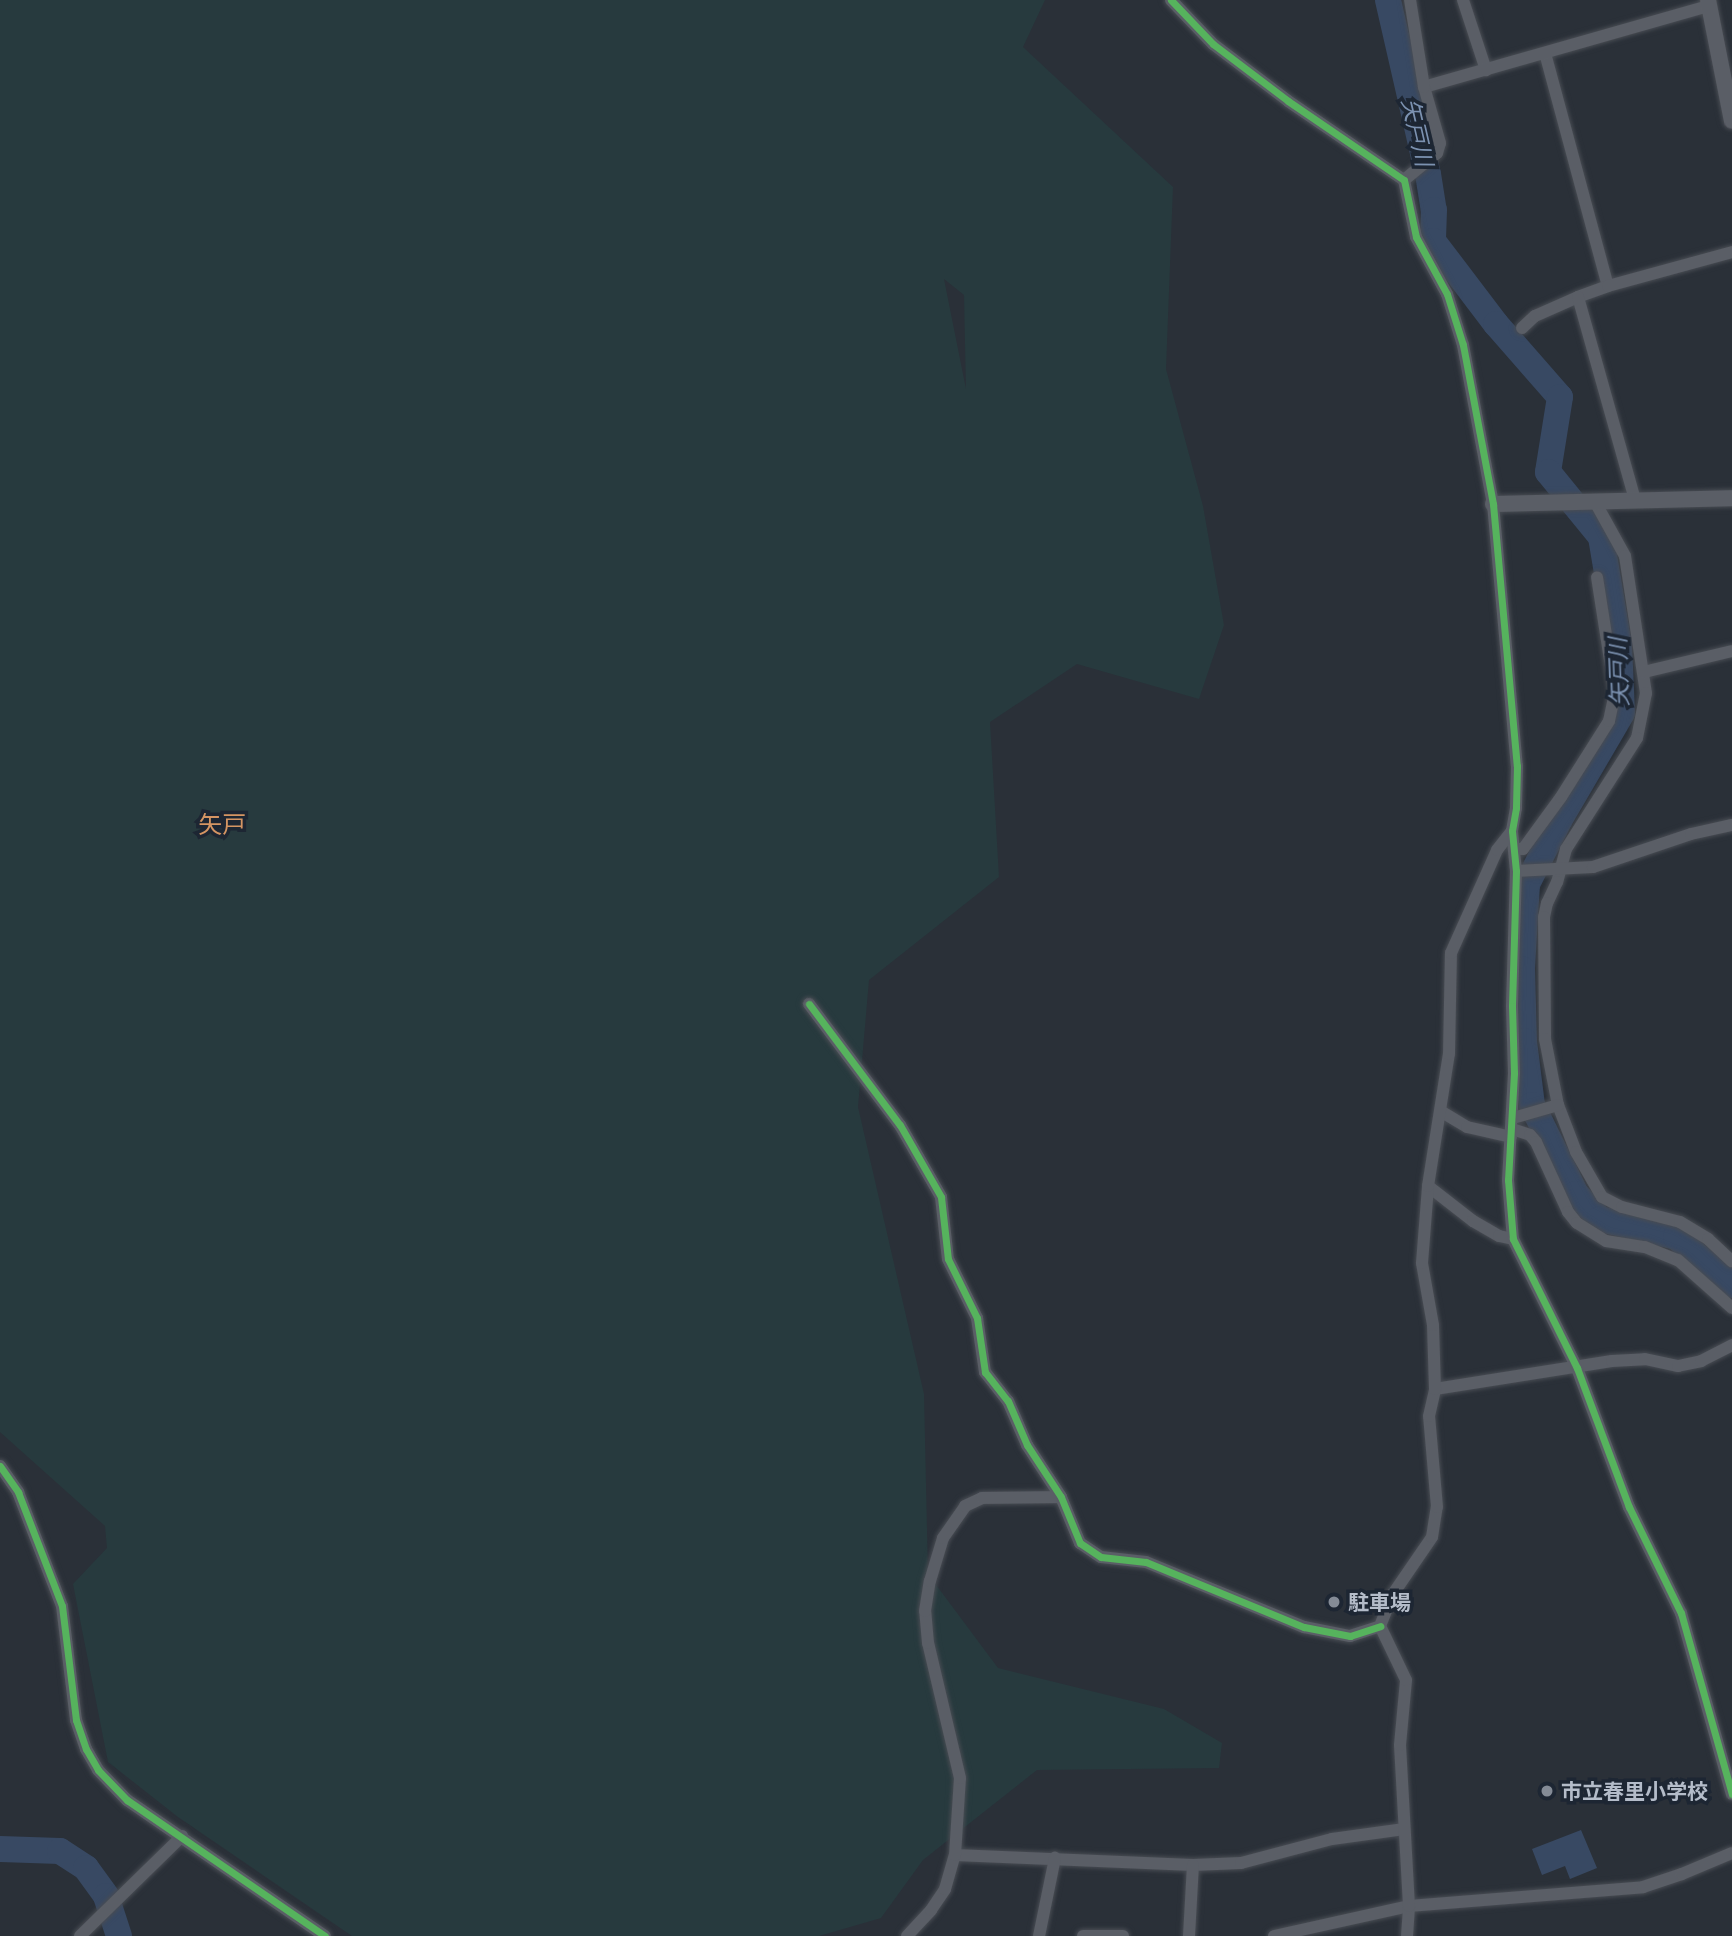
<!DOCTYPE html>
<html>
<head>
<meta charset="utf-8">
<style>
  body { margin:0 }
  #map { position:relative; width:1732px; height:1936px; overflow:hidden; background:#2a3038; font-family:"Open Sans","Noto Sans JP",sans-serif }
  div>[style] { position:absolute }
  .green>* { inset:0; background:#273a3e }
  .water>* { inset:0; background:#384963 }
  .river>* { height:26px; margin:-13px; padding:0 13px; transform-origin:13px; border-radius:13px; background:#384963 }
  .roads { filter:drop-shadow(0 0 2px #484c53) drop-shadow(0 0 2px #484c53) }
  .minor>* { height:12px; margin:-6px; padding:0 6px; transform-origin:6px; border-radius:6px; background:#5a5e66 }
  .tertiary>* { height:16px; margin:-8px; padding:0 8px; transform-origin:8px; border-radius:8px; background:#5a5e66 }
  .cycleway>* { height:7px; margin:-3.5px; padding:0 3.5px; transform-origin:3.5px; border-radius:3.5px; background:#56b35d }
  .dots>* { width:19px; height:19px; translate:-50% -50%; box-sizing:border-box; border:4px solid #1d2633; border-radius:50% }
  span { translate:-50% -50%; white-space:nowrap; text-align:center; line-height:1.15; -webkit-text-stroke:7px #1d2633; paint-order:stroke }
  .poi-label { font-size:21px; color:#b4bcc9; font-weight:700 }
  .left { translate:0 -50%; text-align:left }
  .water-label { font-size:23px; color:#7c92b1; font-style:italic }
  .quarter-label { font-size:24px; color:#d59563 }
</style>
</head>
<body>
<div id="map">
  <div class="green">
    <i style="clip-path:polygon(evenodd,0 0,1045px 0,1023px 47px,1173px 187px,1166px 369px,1203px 506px,1224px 625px,1199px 699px,1077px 664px,990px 722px,999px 877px,869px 980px,858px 1107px,924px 1394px,928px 1574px,998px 1668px,1164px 1709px,1222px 1743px,1219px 1768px,1037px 1770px,923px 1860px,881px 1918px,819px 1936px,352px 1936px,178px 1817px,108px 1762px,73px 1584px,107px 1548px,105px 1526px,0 1432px,0 0,944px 279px,964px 295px,966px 390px,966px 389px,944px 279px)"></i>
  </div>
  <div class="water">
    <i style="clip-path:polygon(1581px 1830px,1597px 1868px,1570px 1879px,1565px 1866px,1542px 1875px,1532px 1849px)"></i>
  </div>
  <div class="river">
    <i style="left:1388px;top:0;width:179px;rotate:77.1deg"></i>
    <i style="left:1428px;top:174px;width:36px;rotate:81deg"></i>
    <i style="left:1434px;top:210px;width:31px;rotate:92deg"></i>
    <i style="left:1433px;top:241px;width:104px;rotate:52.8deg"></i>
    <i style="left:1496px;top:324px;width:97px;rotate:48.8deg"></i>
    <i style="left:1560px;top:397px;width:76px;rotate:99.1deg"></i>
    <i style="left:1548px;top:472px;width:84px;rotate:50.8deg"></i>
    <i style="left:1601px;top:537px;width:109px;rotate:80.5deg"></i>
    <i style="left:1619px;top:644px;width:69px;rotate:87.5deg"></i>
    <i style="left:1622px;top:713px;width:123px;rotate:120.3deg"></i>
    <i style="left:1560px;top:819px;width:73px;rotate:116.9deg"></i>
    <i style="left:1527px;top:884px;width:85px;rotate:93.4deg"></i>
    <i style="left:1522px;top:969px;width:72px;rotate:88.4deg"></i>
    <i style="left:1524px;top:1041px;width:64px;rotate:82.9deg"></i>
    <i style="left:1532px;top:1105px;width:99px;rotate:63.7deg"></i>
    <i style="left:1576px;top:1194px;width:35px;rotate:46deg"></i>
    <i style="left:1600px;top:1219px;width:78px;rotate:13.3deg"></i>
    <i style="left:1676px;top:1237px;width:74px;rotate:40.6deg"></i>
    <i style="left:0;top:1849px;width:60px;rotate:1.9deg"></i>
    <i style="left:60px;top:1851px;width:31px;rotate:33deg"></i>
    <i style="left:86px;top:1868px;width:34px;rotate:54deg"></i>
    <i style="left:106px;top:1896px;width:42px;rotate:72deg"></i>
  </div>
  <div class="roads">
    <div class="minor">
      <i style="left:1171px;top:0;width:61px;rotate:46.3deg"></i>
      <i style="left:1213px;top:44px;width:94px;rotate:37.2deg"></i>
      <i style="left:1288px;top:101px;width:140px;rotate:34.3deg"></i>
      <i style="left:1404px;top:180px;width:58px;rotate:78.1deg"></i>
      <i style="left:1416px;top:237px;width:65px;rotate:61.5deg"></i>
      <i style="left:1447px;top:294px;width:53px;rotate:72.6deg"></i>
      <i style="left:1463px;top:345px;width:162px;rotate:79.3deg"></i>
      <i style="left:1493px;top:504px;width:263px;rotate:84.8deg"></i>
      <i style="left:1517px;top:766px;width:42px;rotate:91.4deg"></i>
      <i style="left:1516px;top:808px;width:23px;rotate:100deg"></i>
      <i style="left:1512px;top:831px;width:40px;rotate:84.3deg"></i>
      <i style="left:1516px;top:871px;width:135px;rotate:91.7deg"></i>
      <i style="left:1512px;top:1006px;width:67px;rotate:88.3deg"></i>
      <i style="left:1514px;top:1073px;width:107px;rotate:93.2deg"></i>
      <i style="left:1508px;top:1180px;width:59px;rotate:85.2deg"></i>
      <i style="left:1513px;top:1239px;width:144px;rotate:63.6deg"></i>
      <i style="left:1577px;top:1368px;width:148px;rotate:69.5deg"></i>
      <i style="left:1629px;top:1507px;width:118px;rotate:63.9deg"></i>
      <i style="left:1681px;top:1613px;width:188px;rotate:74.3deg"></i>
      <i style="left:1463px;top:0;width:74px;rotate:71.8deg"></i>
      <i style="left:1545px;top:53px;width:241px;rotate:74.9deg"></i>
      <i style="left:1608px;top:286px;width:32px;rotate:160deg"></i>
      <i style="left:1424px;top:87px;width:296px;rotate:-15.9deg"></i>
      <i style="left:1404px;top:180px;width:43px;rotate:-39.3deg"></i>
      <i style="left:1437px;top:153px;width:10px;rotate:-73deg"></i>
      <i style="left:1440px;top:143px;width:58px;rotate:-105.9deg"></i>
      <i style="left:1424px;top:87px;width:88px;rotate:-99.1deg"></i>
      <i style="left:1608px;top:286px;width:129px;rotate:-15.3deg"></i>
      <i style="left:1522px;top:328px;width:18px;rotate:-43deg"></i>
      <i style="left:1535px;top:316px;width:47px;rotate:-23.8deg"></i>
      <i style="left:1578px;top:297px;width:211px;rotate:74.3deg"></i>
      <i style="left:1594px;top:500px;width:64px;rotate:61deg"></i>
      <i style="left:1625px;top:556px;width:139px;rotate:81.3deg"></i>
      <i style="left:1646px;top:693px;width:46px;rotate:101.3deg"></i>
      <i style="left:1637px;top:738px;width:132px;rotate:122.6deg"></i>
      <i style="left:1566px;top:849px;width:34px;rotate:105deg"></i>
      <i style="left:1557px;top:882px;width:23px;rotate:115deg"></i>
      <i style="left:1547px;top:903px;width:14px;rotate:102deg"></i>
      <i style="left:1544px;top:917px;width:122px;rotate:89.5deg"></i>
      <i style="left:1545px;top:1039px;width:67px;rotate:78.9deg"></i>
      <i style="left:1558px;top:1105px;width:50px;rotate:69deg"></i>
      <i style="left:1576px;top:1152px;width:52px;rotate:60deg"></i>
      <i style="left:1602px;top:1197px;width:22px;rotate:27deg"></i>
      <i style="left:1622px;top:1207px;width:60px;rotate:14.5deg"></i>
      <i style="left:1680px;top:1222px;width:33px;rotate:31deg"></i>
      <i style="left:1708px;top:1239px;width:33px;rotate:43deg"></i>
      <i style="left:1644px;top:672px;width:90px;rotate:-13.4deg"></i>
      <i style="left:1514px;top:849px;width:9px"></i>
      <i style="left:1523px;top:849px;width:64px;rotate:-53.8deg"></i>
      <i style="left:1561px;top:797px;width:90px;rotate:-57.7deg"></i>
      <i style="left:1609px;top:721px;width:30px;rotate:-78deg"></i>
      <i style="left:1615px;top:692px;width:116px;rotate:-98.9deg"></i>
      <i style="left:1516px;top:871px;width:77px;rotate:-3deg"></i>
      <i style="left:1593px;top:867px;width:103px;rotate:-18.6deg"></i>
      <i style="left:1691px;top:834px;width:42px;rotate:-12.4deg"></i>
      <i style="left:809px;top:1004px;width:151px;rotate:53.1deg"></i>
      <i style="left:900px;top:1125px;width:83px;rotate:60.3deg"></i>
      <i style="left:941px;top:1197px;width:62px;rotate:83.6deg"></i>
      <i style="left:948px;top:1259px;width:66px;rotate:63.8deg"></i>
      <i style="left:977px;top:1318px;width:55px;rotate:81.6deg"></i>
      <i style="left:985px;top:1372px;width:37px;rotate:52deg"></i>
      <i style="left:1008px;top:1401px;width:48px;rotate:66.6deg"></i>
      <i style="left:1027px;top:1445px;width:62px;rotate:56.8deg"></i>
      <i style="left:1061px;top:1497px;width:50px;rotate:67.6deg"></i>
      <i style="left:1080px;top:1543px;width:25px;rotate:34deg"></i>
      <i style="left:1101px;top:1557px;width:45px;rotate:6.3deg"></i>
      <i style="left:1146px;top:1562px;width:171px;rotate:22.4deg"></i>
      <i style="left:1304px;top:1627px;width:47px;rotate:11.1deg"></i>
      <i style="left:1350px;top:1636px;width:32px;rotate:-18deg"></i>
      <i style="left:1442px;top:1112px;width:29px;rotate:31deg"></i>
      <i style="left:1467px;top:1127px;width:45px;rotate:12.8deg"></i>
      <i style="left:1513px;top:1118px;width:47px;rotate:-16.1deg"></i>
      <i style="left:1512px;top:1129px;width:19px;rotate:18deg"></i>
      <i style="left:1530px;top:1135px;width:9px;rotate:49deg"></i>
      <i style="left:1536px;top:1142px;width:77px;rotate:65.4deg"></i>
      <i style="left:1568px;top:1212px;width:14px;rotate:51deg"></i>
      <i style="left:1577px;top:1223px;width:34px;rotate:32deg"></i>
      <i style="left:1606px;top:1241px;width:39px;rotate:9deg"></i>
      <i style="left:1645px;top:1247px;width:35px;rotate:22deg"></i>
      <i style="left:1678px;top:1260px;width:72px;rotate:41.6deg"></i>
      <i style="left:1428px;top:1186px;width:57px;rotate:37.9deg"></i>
      <i style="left:1473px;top:1221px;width:30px;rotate:30deg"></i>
      <i style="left:1499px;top:1236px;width:14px;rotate:12deg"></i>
      <i style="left:1435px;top:1389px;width:179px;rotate:-9deg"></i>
      <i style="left:1612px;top:1361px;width:33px;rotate:-3deg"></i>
      <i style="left:1645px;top:1359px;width:34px;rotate:12deg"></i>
      <i style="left:1678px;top:1366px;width:24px;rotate:-12deg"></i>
      <i style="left:1701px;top:1361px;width:35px;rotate:-27deg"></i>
      <i style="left:0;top:1466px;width:32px;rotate:55deg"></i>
      <i style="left:18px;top:1492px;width:122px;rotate:68.9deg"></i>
      <i style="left:62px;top:1606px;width:115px;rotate:83deg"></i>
      <i style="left:76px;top:1720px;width:31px;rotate:71deg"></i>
      <i style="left:86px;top:1749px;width:24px;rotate:60deg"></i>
      <i style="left:98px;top:1770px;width:42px;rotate:46deg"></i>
      <i style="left:127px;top:1800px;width:240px;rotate:34.5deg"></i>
      <i style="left:955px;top:1855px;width:238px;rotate:2.4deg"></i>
      <i style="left:1193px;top:1865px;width:48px;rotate:-2.4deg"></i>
      <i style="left:1241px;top:1863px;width:94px;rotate:-14.8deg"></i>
      <i style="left:1332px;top:1839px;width:73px;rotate:-7.9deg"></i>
      <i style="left:80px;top:1936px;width:143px;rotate:-44.4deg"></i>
      <i style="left:907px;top:1936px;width:35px;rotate:-47deg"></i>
      <i style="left:931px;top:1910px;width:25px;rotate:-56deg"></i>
      <i style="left:945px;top:1889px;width:35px;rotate:-74deg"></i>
      <i style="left:955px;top:1855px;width:77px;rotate:-86.3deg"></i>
      <i style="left:960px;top:1778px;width:139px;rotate:-103.3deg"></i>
      <i style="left:928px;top:1643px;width:32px;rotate:-95deg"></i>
      <i style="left:925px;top:1611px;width:30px;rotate:-81deg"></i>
      <i style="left:930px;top:1581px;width:45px;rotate:-73.2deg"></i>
      <i style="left:943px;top:1538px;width:39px;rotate:-55deg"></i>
      <i style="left:965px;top:1506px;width:19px;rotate:-25deg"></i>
      <i style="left:982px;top:1498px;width:79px;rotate:-0.7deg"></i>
      <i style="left:1039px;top:1936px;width:80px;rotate:-78.4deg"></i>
      <i style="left:1083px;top:1936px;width:40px"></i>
      <i style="left:1189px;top:1936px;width:71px;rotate:-86.8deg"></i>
      <i style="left:1274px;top:1936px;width:138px;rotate:-12.5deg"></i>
      <i style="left:1409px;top:1906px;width:235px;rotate:-4.6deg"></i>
      <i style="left:1643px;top:1887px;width:41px;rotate:-18.4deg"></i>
      <i style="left:1682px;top:1874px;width:54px;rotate:-22.8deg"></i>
      <i style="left:1407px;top:1936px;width:30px;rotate:-86deg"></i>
      <i style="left:1409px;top:1906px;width:161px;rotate:-93.2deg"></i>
      <i style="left:1400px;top:1745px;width:65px;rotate:-84.7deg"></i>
      <i style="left:1406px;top:1680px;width:60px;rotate:-115.7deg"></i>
      <i style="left:1380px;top:1626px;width:35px;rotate:-68deg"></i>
      <i style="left:1393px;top:1594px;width:69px;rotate:-55.6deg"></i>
      <i style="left:1432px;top:1537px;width:30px;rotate:-81deg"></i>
      <i style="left:1437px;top:1507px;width:91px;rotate:-95deg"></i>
      <i style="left:1429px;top:1416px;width:28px;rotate:-77deg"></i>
      <i style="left:1435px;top:1389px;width:64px;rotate:-91.8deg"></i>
      <i style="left:1433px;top:1325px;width:63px;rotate:-100.1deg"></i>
      <i style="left:1422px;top:1263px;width:77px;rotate:-85.5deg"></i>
      <i style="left:1428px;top:1186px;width:134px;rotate:-81deg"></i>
      <i style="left:1449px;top:1054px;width:101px;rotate:-88.9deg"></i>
      <i style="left:1451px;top:953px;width:113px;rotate:-65.9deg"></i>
      <i style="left:1497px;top:850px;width:24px;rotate:-52deg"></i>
    </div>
    <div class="tertiary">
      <i style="left:1708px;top:0;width:123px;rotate:78.8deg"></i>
      <i style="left:1493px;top:504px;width:239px;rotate:-1.4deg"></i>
    </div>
  </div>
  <div class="cycleway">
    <i style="left:1171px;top:0;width:61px;rotate:46.3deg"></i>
    <i style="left:1213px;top:44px;width:94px;rotate:37.2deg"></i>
    <i style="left:1288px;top:101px;width:140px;rotate:34.3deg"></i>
    <i style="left:1404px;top:180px;width:58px;rotate:78.1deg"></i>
    <i style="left:1416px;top:237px;width:65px;rotate:61.5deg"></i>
    <i style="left:1447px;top:294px;width:53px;rotate:72.6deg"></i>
    <i style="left:1463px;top:345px;width:162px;rotate:79.3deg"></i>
    <i style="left:1493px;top:504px;width:263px;rotate:84.8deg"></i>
    <i style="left:1517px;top:766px;width:42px;rotate:91.4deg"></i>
    <i style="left:1516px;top:808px;width:23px;rotate:100deg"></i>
    <i style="left:1512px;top:831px;width:40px;rotate:84.3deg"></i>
    <i style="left:1516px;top:871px;width:135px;rotate:91.7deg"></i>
    <i style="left:1512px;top:1006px;width:67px;rotate:88.3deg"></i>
    <i style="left:1514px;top:1073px;width:107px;rotate:93.2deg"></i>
    <i style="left:1508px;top:1180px;width:59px;rotate:85.2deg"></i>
    <i style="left:1513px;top:1239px;width:144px;rotate:63.6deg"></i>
    <i style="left:1577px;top:1368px;width:148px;rotate:69.5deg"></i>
    <i style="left:1629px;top:1507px;width:118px;rotate:63.9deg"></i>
    <i style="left:1681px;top:1613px;width:188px;rotate:74.3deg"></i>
    <i style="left:809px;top:1004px;width:151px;rotate:53.1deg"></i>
    <i style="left:900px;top:1125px;width:83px;rotate:60.3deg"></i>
    <i style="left:941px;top:1197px;width:62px;rotate:83.6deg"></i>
    <i style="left:948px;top:1259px;width:66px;rotate:63.8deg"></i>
    <i style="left:977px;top:1318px;width:55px;rotate:81.6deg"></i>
    <i style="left:985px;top:1372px;width:37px;rotate:52deg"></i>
    <i style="left:1008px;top:1401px;width:48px;rotate:66.6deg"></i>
    <i style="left:1027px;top:1445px;width:62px;rotate:56.8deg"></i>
    <i style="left:1061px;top:1497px;width:50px;rotate:67.6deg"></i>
    <i style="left:1080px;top:1543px;width:25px;rotate:34deg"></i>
    <i style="left:1101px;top:1557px;width:45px;rotate:6.3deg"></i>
    <i style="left:1146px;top:1562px;width:171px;rotate:22.4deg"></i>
    <i style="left:1304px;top:1627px;width:47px;rotate:11.1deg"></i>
    <i style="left:1350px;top:1636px;width:32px;rotate:-18deg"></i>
    <i style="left:0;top:1466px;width:32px;rotate:55deg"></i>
    <i style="left:18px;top:1492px;width:122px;rotate:68.9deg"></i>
    <i style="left:62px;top:1606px;width:115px;rotate:83deg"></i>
    <i style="left:76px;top:1720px;width:31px;rotate:71deg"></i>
    <i style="left:86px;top:1749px;width:24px;rotate:60deg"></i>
    <i style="left:98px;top:1770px;width:42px;rotate:46deg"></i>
    <i style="left:127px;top:1800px;width:240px;rotate:34.5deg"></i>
  </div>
  <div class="dots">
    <i style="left:1334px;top:1602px;background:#848b96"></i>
    <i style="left:1547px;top:1791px;background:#848b96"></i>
  </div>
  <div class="poi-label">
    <span class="left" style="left:1348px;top:1602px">駐車場</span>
    <span class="left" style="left:1561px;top:1791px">市立春里小学校</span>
  </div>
  <div class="water-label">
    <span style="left:1418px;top:132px;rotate:77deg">矢戸川</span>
    <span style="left:1618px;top:672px;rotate:-92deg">矢戸川</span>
  </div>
  <div class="quarter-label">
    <span style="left:222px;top:824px">矢戸</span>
  </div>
</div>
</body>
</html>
